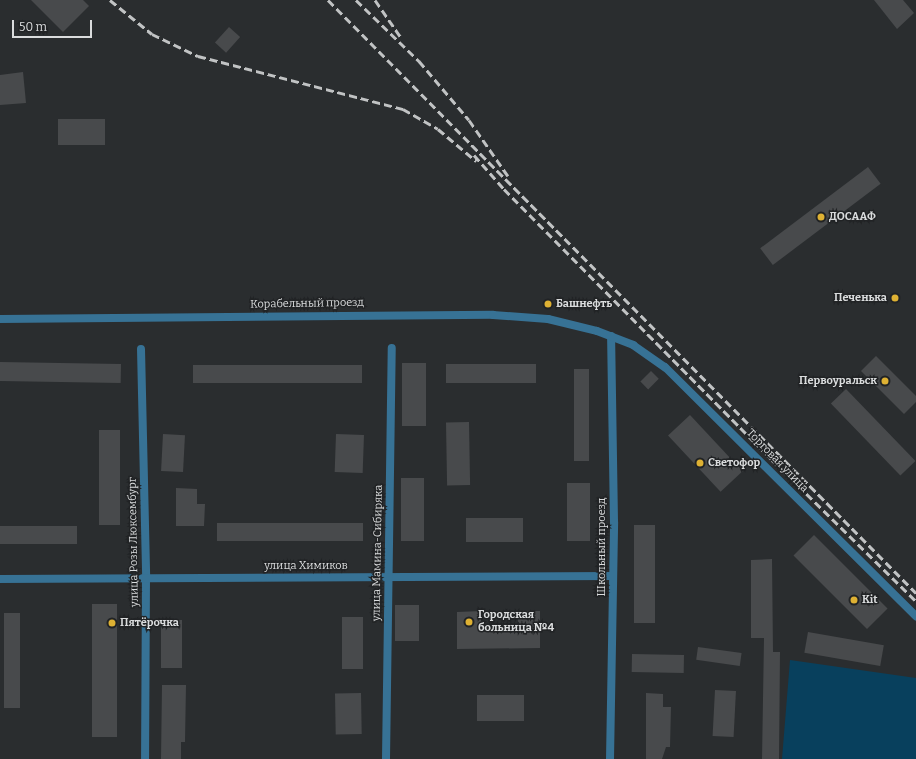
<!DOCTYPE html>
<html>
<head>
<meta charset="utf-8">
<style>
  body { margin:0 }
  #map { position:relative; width:916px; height:759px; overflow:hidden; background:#2a2d2f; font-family:Bitter,serif }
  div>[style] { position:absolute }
  .green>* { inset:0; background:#08405d }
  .building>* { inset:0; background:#484a4c; transform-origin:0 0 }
  .minor>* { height:8px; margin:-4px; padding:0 4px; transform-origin:4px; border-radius:4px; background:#377295 }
  .tertiary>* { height:8px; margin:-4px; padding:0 4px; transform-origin:4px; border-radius:4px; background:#377295 }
  .rail>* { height:3px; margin-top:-1.5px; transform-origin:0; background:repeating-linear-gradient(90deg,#c1c3c4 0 8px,transparent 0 12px) }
  .dots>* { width:11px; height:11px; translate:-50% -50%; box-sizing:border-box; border:2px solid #212325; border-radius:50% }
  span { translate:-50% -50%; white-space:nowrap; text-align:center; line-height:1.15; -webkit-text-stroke:3px #212325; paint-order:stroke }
  .poi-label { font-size:11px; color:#dadcdd; font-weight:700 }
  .left { translate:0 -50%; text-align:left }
  .right { translate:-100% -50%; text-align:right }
  .street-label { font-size:11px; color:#dadcdd }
  .scale { position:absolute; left:12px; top:20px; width:80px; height:18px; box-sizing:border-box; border:2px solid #dadcdd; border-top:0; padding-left:5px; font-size:12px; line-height:14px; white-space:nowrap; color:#dadcdd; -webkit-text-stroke:3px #212325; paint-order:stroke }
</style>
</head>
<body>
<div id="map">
  <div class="green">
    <i style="clip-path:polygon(790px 660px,916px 678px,916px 759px,782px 759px)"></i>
  </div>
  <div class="building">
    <i style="clip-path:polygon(31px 0,83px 0,89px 6px,63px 32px)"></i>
    <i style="clip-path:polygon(874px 0,903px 0,914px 13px,897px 29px)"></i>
    <i style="left:229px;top:27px;width:15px;height:21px;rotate:42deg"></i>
    <i style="clip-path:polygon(23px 72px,26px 103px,0 105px,0 75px)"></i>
    <i style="left:58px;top:119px;width:47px;height:26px"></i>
    <i style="left:868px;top:167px;width:21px;height:135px;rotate:53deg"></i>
    <i style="clip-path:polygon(876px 356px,916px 396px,916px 402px,904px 414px,861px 371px)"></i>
    <i style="left:0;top:362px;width:121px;height:19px;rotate:1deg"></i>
    <i style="left:402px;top:363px;width:24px;height:63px"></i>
    <i style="left:446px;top:364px;width:90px;height:19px"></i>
    <i style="left:193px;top:365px;width:169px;height:18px"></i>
    <i style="left:574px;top:369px;width:15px;height:92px"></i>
    <i style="left:651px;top:371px;width:11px;height:15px;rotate:45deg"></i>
    <i style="left:846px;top:389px;width:100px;height:21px;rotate:46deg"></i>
    <i style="left:690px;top:415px;width:77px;height:30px;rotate:47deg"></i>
    <i style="left:469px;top:422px;width:63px;height:23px;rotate:89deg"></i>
    <i style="left:99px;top:430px;width:21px;height:95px"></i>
    <i style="left:163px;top:434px;width:22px;height:37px;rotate:3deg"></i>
    <i style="left:336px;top:434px;width:28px;height:38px;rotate:2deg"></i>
    <i style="left:401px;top:478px;width:23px;height:63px"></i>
    <i style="left:567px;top:483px;width:23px;height:58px"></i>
    <i style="clip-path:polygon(176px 488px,197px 489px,197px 504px,205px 504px,204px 526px,176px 526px)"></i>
    <i style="left:466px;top:518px;width:57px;height:24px"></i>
    <i style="left:363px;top:523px;width:18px;height:146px;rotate:90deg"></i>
    <i style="left:634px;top:525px;width:21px;height:98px"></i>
    <i style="left:0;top:526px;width:77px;height:18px"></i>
    <i style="left:814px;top:535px;width:104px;height:29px;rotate:45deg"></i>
    <i style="clip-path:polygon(772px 559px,773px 652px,780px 652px,779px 759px,762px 759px,764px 638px,751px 638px,751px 560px)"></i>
    <i style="left:92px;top:604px;width:25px;height:133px"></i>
    <i style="left:395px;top:605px;width:24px;height:36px"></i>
    <i style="clip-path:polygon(481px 611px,481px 632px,518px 632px,518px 611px,540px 611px,540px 648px,457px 649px,457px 612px)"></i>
    <i style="left:4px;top:613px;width:16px;height:95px"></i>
    <i style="left:342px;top:617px;width:21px;height:52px"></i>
    <i style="left:161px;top:620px;width:21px;height:48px"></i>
    <i style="left:808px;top:632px;width:77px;height:21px;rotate:10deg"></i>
    <i style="left:698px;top:647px;width:44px;height:13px;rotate:8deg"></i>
    <i style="left:632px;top:654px;width:52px;height:18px;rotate:1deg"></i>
    <i style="clip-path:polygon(162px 685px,186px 685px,185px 742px,181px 742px,181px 759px,161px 759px)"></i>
    <i style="left:715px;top:690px;width:21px;height:46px;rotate:3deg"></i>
    <i style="left:361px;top:693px;width:41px;height:26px;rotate:89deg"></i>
    <i style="clip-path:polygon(646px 693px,663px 694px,663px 707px,671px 707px,670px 747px,666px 747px,662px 759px,646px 759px)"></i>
    <i style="left:524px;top:695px;width:26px;height:47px;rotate:90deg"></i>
  </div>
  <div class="minor">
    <i style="left:141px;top:349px;width:229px;rotate:88.7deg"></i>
    <i style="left:146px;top:578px;width:181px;rotate:90.3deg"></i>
    <i style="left:0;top:579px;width:613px;rotate:-0.28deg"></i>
    <i style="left:386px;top:759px;width:411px;rotate:-89.2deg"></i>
    <i style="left:610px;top:759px;width:237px;rotate:-89deg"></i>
    <i style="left:614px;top:522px;width:186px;rotate:-90.9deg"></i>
  </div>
  <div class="tertiary">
    <i style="left:0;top:319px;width:493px;rotate:-0.5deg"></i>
    <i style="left:493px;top:315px;width:55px;rotate:4.2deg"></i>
    <i style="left:548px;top:319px;width:50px;rotate:13.8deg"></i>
    <i style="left:597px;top:331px;width:39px;rotate:21deg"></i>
    <i style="left:633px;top:345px;width:39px;rotate:35deg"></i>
    <i style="left:665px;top:367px;width:354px;rotate:44.8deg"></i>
  </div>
  <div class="rail">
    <i style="left:110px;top:0;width:54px;rotate:39deg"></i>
    <i style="left:152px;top:34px;width:51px;rotate:25.6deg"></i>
    <i style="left:198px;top:56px;width:212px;rotate:14.5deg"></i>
    <i style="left:403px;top:109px;width:40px;rotate:29.7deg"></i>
    <i style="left:438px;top:129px;width:50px;rotate:40.1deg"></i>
    <i style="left:328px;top:0;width:835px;rotate:45.24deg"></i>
    <i style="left:356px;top:0;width:88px;rotate:44.1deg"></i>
    <i style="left:419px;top:61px;width:77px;rotate:49.7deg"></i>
    <i style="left:469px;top:120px;width:68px;rotate:55.1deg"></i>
    <i style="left:375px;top:0;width:47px;rotate:55.3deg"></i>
    <i style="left:474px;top:155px;width:45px;rotate:48.6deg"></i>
    <i style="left:504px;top:189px;width:381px;rotate:45.3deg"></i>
    <i style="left:772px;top:460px;width:202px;rotate:44.4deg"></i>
  </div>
  <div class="dots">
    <i style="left:821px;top:217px;background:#deb133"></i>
    <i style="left:895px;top:298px;background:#deb133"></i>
    <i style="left:548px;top:304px;background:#deb133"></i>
    <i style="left:885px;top:381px;background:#deb133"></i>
    <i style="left:700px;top:463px;background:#deb133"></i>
    <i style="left:854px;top:600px;background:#deb133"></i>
    <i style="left:469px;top:622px;background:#deb133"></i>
    <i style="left:112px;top:623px;background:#deb133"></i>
  </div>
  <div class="poi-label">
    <span class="left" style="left:829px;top:217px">ДОСААФ</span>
    <span class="right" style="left:887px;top:298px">Печенька</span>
    <span class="left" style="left:556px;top:304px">Башнефть</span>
    <span class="right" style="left:877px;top:381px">Первоуральск</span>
    <span class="left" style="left:708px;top:463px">Светофор</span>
    <span class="left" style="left:862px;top:600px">Kit</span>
    <span class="left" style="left:478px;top:622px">Городская<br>больница №4</span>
    <span class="left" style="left:120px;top:623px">Пятёрочка</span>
  </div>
  <div class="street-label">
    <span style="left:307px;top:304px;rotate:-1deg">Корабельный проезд</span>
    <span style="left:777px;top:461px;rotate:46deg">Торговая улица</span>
    <span style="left:134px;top:542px;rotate:-91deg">улица Розы Люксембург</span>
    <span style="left:602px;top:547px;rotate:-90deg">Школьный проезд</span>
    <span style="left:378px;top:553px;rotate:-89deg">улица Мамина-Сибиряка</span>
    <span style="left:306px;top:566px">улица Химиков</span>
  </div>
  <div class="scale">50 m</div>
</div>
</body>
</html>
